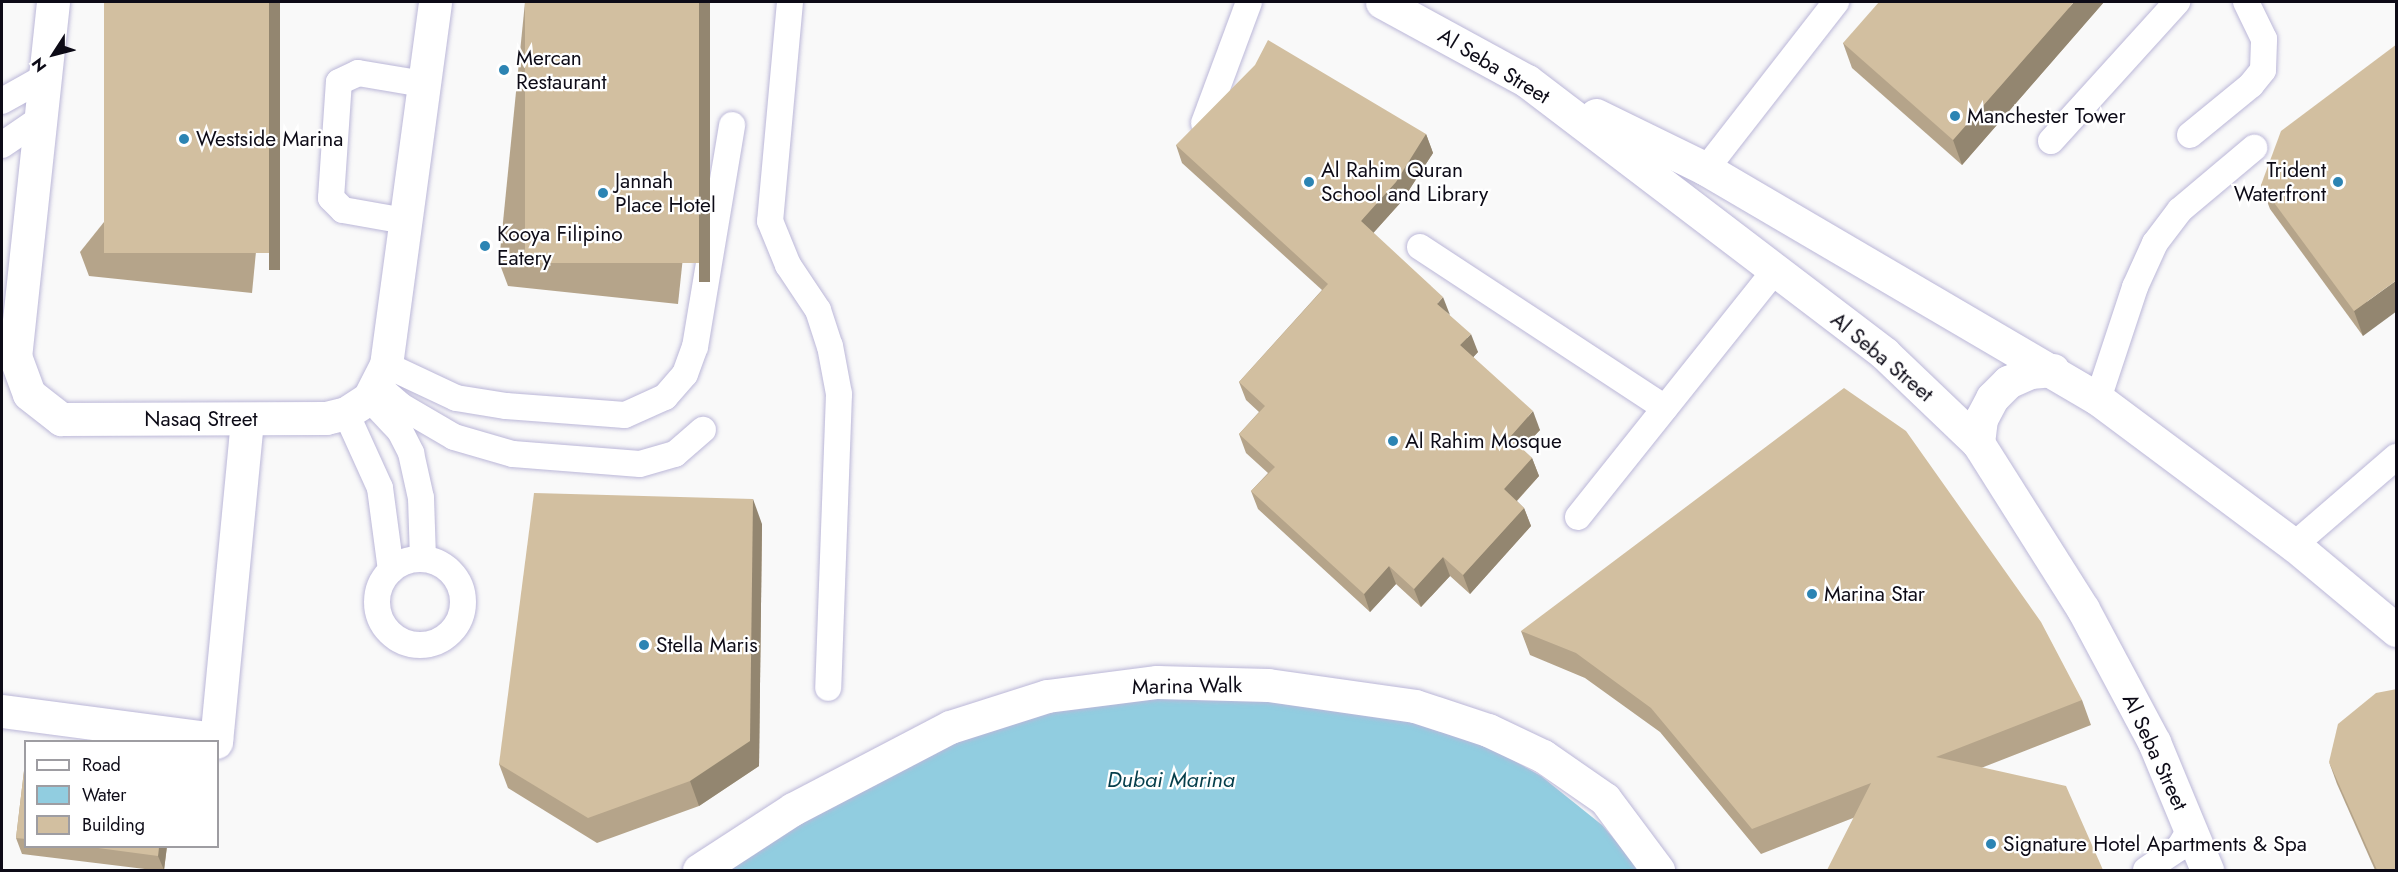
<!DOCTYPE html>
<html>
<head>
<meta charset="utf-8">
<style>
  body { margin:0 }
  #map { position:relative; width:2398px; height:872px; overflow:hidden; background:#f9f9f9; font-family:Jost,sans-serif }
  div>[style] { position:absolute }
  .water>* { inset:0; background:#91cde0 }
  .roads { filter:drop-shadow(0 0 2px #bbb7d8) drop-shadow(0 0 2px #bbb7d8) }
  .lane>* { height:26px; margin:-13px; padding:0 13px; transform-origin:13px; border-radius:13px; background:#fff }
  .lane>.ring { margin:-13px; padding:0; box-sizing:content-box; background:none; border:26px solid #fff; border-radius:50% }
  .street>* { height:33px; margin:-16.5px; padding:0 16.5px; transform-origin:16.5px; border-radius:16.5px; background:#fff }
  .wall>* { inset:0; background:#b5a48a }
  .shaded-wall>* { inset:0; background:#938670; transform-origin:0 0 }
  .building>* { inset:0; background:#d2bfa0; transform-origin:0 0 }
  .dots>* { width:16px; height:16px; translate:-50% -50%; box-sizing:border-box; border:3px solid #fff; border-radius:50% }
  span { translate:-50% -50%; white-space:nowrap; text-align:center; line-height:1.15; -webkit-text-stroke:4.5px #fff; paint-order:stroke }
  .poi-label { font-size:21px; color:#0d0b17 }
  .left { translate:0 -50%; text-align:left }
  .right { translate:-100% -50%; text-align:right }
  .street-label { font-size:21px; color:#0d0b17 }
  .water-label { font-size:22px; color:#053e4b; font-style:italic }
  .frame { position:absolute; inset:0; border:3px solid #0d0b17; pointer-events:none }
  .legend { position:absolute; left:24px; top:740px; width:195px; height:108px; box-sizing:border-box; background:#fff; border:2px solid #9e9da2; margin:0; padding:8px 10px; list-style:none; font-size:18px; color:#0d0b17 }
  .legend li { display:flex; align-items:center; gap:12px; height:30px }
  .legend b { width:30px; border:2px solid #9e9da2 }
  .north { position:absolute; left:24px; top:24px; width:60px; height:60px; -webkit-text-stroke:4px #fff; paint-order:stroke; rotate:234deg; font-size:16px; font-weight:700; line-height:24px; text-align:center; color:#0d0b17 }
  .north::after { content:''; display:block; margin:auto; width:21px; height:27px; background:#0d0b17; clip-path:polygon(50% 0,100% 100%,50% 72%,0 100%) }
</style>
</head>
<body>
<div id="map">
  <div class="water">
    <i style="clip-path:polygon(1284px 694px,1463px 732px,1541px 776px,1602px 825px,1641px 870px,722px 870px,804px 810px,1053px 697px)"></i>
  </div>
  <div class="roads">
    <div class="lane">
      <i style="left:790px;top:2px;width:220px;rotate:95.2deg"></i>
      <i style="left:770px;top:221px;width:48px;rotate:67.8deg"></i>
      <i style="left:788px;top:265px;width:54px;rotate:56.3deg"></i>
      <i style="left:818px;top:310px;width:38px;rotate:72deg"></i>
      <i style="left:830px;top:346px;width:49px;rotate:79.4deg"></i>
      <i style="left:839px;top:394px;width:294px;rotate:92.1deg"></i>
      <i style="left:2px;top:101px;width:49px;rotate:-29.2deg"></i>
      <i style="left:1204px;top:123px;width:129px;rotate:-69.6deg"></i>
      <i style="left:2190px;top:135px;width:79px;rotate:-39.3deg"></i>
      <i style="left:2251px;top:85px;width:19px;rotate:-51deg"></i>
      <i style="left:2263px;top:70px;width:31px;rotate:-88deg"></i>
      <i style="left:2264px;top:39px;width:41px;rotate:-115.9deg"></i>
      <i style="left:2051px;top:141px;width:188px;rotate:-47.8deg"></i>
      <i style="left:2px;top:145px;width:46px;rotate:-34.4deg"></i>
      <i style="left:1706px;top:169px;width:212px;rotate:-52.1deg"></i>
      <i style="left:405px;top:221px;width:63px;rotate:-169.9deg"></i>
      <i style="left:343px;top:210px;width:17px;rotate:-135deg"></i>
      <i style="left:331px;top:198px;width:116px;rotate:-86.1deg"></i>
      <i style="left:339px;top:82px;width:21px;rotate:-25deg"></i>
      <i style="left:358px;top:73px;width:67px;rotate:9.5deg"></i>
      <i style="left:1420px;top:247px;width:293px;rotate:33.3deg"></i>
      <i style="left:386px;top:365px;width:77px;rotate:25.2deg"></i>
      <i style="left:456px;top:398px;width:51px;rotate:9.1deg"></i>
      <i style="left:506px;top:406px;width:119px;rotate:4.3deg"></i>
      <i style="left:625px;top:415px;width:44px;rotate:-24.2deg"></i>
      <i style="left:665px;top:397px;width:30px;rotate:-49deg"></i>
      <i style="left:685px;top:374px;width:29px;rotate:-70deg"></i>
      <i style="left:695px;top:347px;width:225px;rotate:-80.5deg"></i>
      <i style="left:378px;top:386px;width:30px;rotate:41deg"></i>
      <i style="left:401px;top:406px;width:61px;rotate:30.3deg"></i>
      <i style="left:454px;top:437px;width:61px;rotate:16.1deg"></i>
      <i style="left:513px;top:454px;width:127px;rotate:4.5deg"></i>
      <i style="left:640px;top:464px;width:36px;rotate:-16deg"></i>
      <i style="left:675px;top:454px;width:37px;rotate:-41deg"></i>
      <i style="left:369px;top:398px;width:45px;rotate:46.8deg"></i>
      <i style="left:400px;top:431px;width:25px;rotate:63deg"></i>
      <i style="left:411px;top:453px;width:46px;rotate:77.5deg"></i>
      <i style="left:421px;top:498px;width:61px;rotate:88.1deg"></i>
      <i style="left:2098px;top:399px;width:118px;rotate:-71.7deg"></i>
      <i style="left:2135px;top:287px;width:48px;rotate:-65.6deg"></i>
      <i style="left:2155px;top:243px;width:41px;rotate:-52.9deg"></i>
      <i style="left:2180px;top:210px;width:97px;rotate:-40deg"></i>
      <i style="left:346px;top:413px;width:82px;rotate:65.6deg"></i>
      <i style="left:380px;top:488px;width:83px;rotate:82.4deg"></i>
      <i style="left:1578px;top:517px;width:316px;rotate:-51.4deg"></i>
      <i style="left:2294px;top:545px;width:135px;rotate:-40.8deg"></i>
      <i class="ring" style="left:377px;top:559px;width:60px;height:60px"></i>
      <i style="left:2146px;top:870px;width:40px;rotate:-34deg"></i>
      <i style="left:2179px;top:848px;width:21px;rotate:-59deg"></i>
    </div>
    <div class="street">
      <i style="left:53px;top:2px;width:356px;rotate:96.1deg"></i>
      <i style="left:15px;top:356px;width:40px;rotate:69.8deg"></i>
      <i style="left:29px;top:394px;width:41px;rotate:38deg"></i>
      <i style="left:61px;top:419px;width:265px;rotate:-0.2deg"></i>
      <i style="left:326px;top:418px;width:21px;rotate:-14deg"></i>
      <i style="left:346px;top:413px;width:27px;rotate:-33deg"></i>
      <i style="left:369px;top:398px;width:37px;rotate:-63deg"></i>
      <i style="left:386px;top:365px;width:366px;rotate:-82.3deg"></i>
      <i style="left:1382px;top:2px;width:165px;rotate:28.6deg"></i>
      <i style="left:1527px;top:81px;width:450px;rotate:37.3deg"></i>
      <i style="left:1885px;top:354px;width:129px;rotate:43.7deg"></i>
      <i style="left:1978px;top:443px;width:196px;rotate:57.7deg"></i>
      <i style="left:2083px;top:609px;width:151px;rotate:61.9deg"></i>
      <i style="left:2154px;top:742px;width:139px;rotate:67.5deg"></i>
      <i style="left:1596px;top:115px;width:123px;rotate:26.1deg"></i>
      <i style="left:1706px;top:169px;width:454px;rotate:30.4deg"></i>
      <i style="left:2098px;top:399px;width:244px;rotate:36.7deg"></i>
      <i style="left:2294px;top:545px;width:133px;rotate:39.8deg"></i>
      <i style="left:1978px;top:443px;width:24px;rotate:-83deg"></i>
      <i style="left:1981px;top:419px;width:24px;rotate:-62deg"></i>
      <i style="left:1992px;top:398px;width:23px;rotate:-45deg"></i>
      <i style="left:2008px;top:382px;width:24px;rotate:-24deg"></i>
      <i style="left:2030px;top:372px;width:23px;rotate:-5deg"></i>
      <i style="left:2px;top:711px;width:216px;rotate:7.5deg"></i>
      <i style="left:216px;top:742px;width:324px;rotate:-84.5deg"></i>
      <i style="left:699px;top:870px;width:112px;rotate:-33deg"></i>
      <i style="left:793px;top:809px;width:177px;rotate:-27.6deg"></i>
      <i style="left:950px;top:727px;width:102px;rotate:-17.7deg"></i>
      <i style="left:1047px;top:696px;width:111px;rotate:-7.3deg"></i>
      <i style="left:1157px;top:682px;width:111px;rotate:1.5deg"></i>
      <i style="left:1268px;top:685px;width:148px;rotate:8.1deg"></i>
      <i style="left:1415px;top:706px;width:77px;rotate:18.2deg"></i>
      <i style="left:1488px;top:730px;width:61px;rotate:25.3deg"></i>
      <i style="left:1543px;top:756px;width:75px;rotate:34.7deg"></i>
      <i style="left:1605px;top:799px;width:89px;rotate:53.3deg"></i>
    </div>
  </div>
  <div class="wall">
    <i style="clip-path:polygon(280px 2px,252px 293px,89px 276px,80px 252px)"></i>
    <i style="clip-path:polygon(525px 2px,710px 2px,678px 304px,508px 286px,499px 262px)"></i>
    <i style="clip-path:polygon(2104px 2px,1962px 165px,1852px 68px,1843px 43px)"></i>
    <i style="clip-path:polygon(2397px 44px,2363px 336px,2270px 209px,2261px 185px)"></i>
    <i style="clip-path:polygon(1426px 134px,1433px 153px,1402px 201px,1373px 233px,1449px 315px,1478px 352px,1473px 357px,1540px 430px,1522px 449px,1532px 458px,1539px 476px,1517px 501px,1524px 508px,1531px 526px,1470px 594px,1450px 576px,1421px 607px,1396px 584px,1370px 612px,1258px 509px,1251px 491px,1268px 473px,1246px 453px,1239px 434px,1259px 412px,1246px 400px,1239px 382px,1322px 290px,1182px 163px,1176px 145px)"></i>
    <i style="clip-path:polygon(762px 524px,759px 766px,699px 806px,597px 843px,508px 788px,499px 764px)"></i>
    <i style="clip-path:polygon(1521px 631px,2082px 700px,2091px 725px,1761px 854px,1660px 732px,1585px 678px,1530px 655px)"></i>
    <i style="clip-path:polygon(26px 754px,26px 846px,167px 846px,164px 870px,153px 870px,22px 854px,16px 838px)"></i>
    <i style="clip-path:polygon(2329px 762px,2397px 870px,2375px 870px,2337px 784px)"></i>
  </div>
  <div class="shaded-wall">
    <i style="left:269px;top:2px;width:11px;height:268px"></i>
    <i style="left:699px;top:2px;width:11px;height:280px"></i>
    <i style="clip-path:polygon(2074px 2px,2104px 2px,1962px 165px,1953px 140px)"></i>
    <i style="clip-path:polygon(1426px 134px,1433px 153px,1402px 201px,1367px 240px,1361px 221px)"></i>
    <i style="clip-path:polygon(2397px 280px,2397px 311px,2363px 336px,2354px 311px)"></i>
    <i style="clip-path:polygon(1443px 297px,1450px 315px,1437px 304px)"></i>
    <i style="clip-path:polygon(1471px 334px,1478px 352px,1467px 364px,1460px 345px)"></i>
    <i style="clip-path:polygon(1533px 411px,1540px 430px,1516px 455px,1510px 437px)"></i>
    <i style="clip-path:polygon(1532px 458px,1539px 476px,1510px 508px,1504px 489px)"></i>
    <i style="clip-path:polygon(753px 499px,762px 524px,759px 766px,699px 806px,690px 781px)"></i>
    <i style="clip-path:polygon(1524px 508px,1531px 526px,1470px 594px,1463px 575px)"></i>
    <i style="clip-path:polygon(1443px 557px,1450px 576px,1421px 607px,1414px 589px)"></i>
    <i style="clip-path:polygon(1389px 566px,1396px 584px,1370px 612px,1364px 594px)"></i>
    <i style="clip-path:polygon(159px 846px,167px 846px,164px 870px,158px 856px)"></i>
  </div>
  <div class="building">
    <i style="left:104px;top:2px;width:165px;height:251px"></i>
    <i style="left:525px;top:2px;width:174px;height:261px"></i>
    <i style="clip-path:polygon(1879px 2px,2074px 2px,1953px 140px,1843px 43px)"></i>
    <i style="clip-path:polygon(1268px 40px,1426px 134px,1396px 182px,1361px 221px,1443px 297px,1437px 304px,1471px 334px,1460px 345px,1533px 411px,1510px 437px,1532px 458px,1504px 489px,1524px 508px,1463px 575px,1443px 557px,1414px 589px,1389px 566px,1364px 594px,1251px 491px,1275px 467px,1239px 434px,1265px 406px,1239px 382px,1328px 284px,1176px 145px,1255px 65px)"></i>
    <i style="clip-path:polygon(2397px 44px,2397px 280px,2354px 311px,2261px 185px,2281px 131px)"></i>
    <i style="clip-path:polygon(1844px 388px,1906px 431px,2041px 622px,2082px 700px,1936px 757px,2066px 786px,2103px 870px,1827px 870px,1871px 783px,1752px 829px,1651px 708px,1576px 653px,1521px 631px)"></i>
    <i style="clip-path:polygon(534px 493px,753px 499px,750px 741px,690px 781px,588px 818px,499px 764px)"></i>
    <i style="clip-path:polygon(2397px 689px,2397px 870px,2377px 870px,2329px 762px,2338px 724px,2376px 693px)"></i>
    <i style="clip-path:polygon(26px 754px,26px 839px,16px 838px)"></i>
    <i style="clip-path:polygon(83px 846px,159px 846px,158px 856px)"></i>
  </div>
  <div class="dots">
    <i style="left:504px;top:70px;background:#2c84b3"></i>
    <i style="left:1955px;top:116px;background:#2c84b3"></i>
    <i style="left:184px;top:139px;background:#2c84b3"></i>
    <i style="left:1309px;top:182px;background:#2c84b3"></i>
    <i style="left:2338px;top:182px;background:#2c84b3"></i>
    <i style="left:603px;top:193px;background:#2c84b3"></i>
    <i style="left:485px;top:246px;background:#2c84b3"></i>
    <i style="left:1393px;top:441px;background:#2c84b3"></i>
    <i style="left:1812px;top:594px;background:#2c84b3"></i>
    <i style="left:644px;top:645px;background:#2c84b3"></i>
    <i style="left:1991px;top:844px;background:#2c84b3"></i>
  </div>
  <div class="poi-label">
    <span class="left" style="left:516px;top:70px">Mercan<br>Restaurant</span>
    <span class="left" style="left:1967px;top:116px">Manchester Tower</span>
    <span class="left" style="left:196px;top:139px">Westside Marina</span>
    <span class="left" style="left:1321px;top:182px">Al Rahim Quran<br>School and Library</span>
    <span class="right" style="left:2326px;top:182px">Trident<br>Waterfront</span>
    <span class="left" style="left:615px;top:193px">Jannah<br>Place Hotel</span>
    <span class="left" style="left:497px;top:246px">Kooya Filipino<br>Eatery</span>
    <span class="left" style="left:1405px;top:441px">Al Rahim Mosque</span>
    <span class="left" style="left:1824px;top:594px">Marina Star</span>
    <span class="left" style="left:656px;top:645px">Stella Maris</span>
    <span class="left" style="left:2003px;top:844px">Signature Hotel Apartments &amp; Spa</span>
  </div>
  <div class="street-label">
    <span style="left:1494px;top:66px;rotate:31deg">Al Seba Street</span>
    <span style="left:1882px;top:357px;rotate:40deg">Al Seba Street</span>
    <span style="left:201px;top:419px">Nasaq Street</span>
    <span style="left:1187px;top:686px;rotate:-1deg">Marina Walk</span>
    <span style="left:2155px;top:752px;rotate:65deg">Al Seba Street</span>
  </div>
  <div class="water-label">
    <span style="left:1171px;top:780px">Dubai Marina</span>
  </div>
  <div class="frame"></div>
  <ul class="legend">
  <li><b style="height:8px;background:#fff"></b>Road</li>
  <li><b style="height:16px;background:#91cde0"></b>Water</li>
  <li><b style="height:16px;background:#d2bfa0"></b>Building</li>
  </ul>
  <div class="north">N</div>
</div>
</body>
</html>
